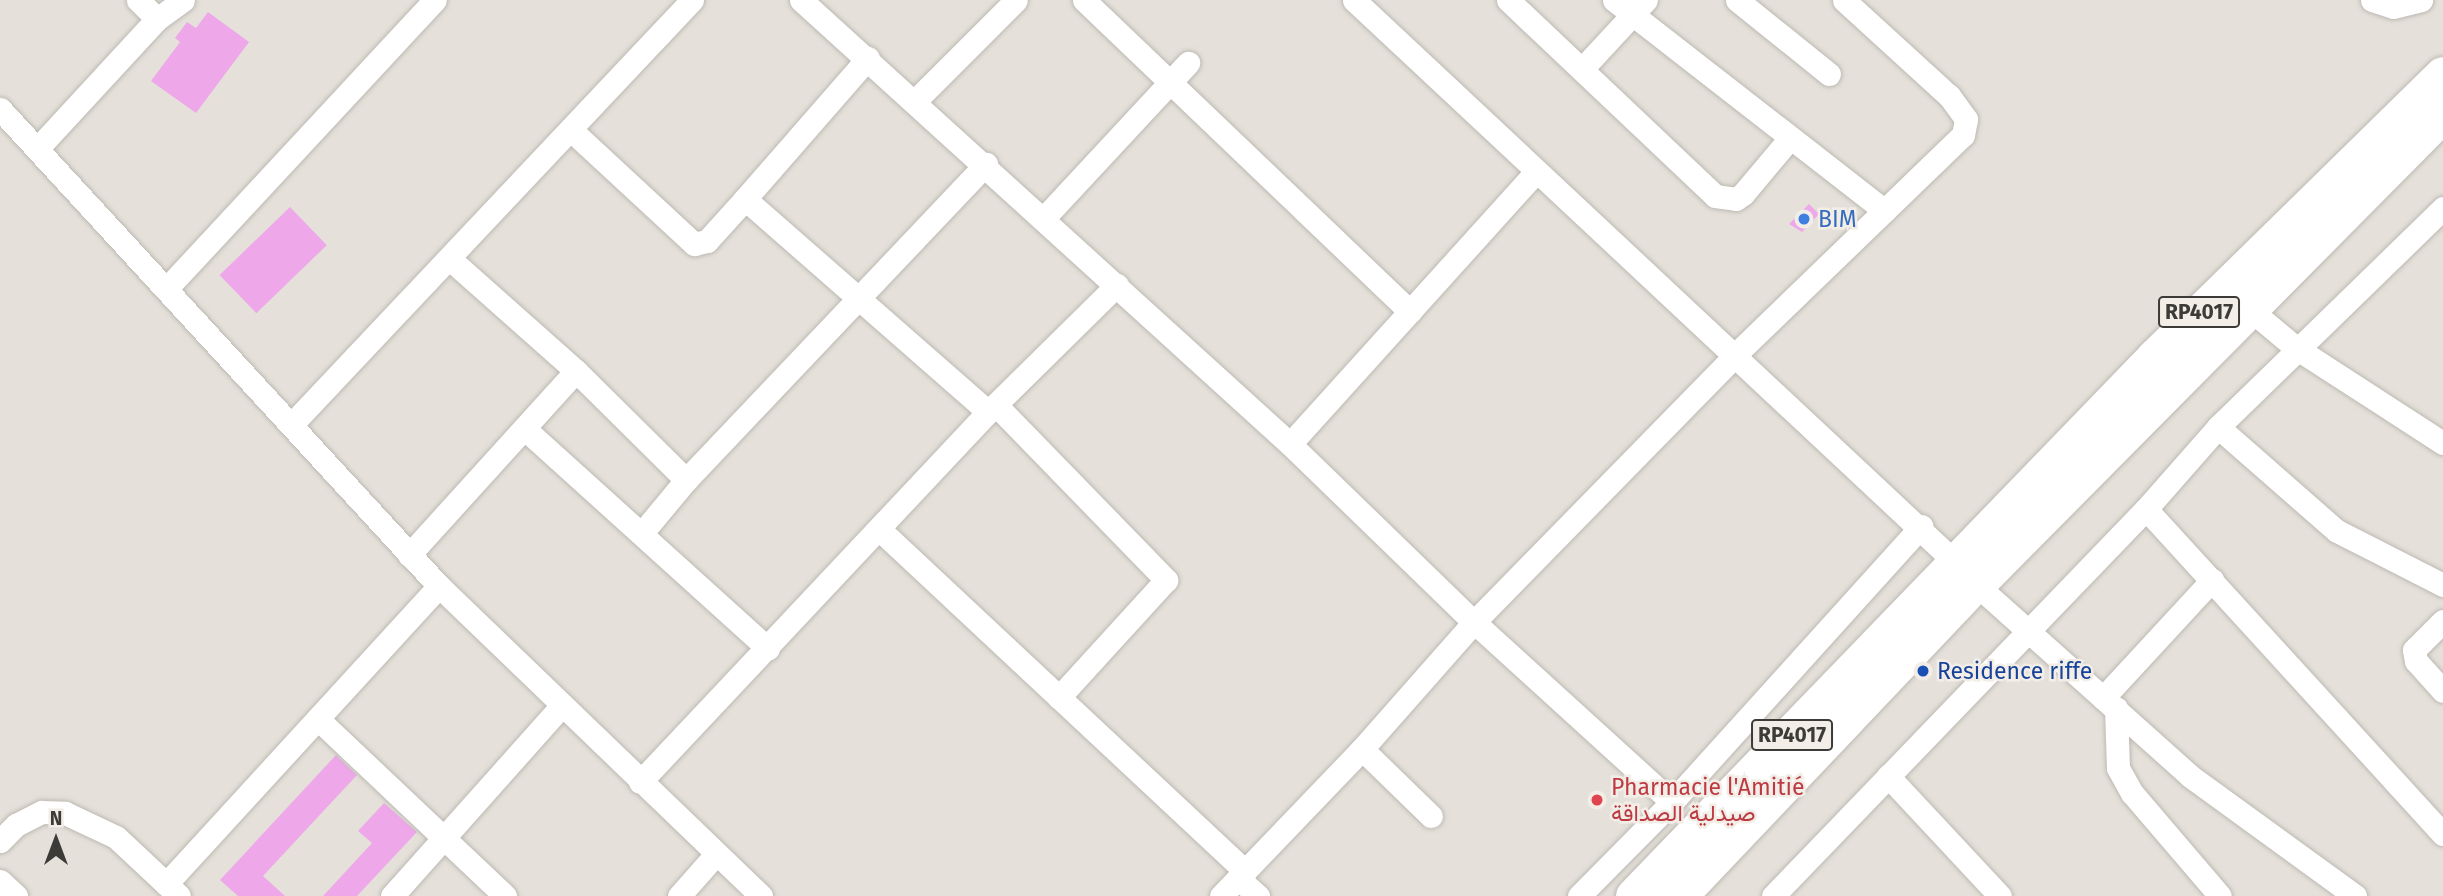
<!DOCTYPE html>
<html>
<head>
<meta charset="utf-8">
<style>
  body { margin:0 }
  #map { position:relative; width:2443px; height:896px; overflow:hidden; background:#e5e1da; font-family:"Fira Sans",Vazirmatn,sans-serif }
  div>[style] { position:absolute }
  .building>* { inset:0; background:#eea7e9; transform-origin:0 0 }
  .roads { filter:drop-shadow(0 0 2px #bdb9b3) drop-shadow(0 0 2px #bdb9b3) }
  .minor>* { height:23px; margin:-11.5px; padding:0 11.5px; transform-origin:11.5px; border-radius:11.5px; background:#fff }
  .primary>* { height:37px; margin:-18.5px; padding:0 18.5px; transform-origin:18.5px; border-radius:18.5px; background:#fff }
  .dots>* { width:19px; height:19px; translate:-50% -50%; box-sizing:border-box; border:4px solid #f2eee7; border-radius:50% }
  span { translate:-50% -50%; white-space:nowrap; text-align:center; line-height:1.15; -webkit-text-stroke:5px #f2eee7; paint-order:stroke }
  .shield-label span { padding:2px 5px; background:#f2eee7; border:2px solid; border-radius:5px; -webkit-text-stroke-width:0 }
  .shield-label { font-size:21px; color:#3c3b38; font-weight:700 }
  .shop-label { font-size:23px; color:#366cbe }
  .left { translate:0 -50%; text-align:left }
  .transit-label { font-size:23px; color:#164399 }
  .health-label { font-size:23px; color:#be3a42 }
  .north { position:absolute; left:21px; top:805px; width:70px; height:70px; -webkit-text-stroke:5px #f2eee7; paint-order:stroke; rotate:0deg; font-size:19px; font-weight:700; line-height:28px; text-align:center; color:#3c3b38 }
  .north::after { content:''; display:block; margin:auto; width:24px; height:32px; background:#3c3b38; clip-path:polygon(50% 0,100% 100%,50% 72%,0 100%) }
</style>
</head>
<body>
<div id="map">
  <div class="building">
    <i style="clip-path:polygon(208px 12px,249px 42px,196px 113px,151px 81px,180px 42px,175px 38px,187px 22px,196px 28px)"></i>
    <i style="clip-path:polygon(1809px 204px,1819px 214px,1802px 232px,1789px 224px)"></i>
    <i style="left:290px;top:207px;width:53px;height:98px;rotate:46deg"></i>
    <i style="clip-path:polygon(336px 755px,357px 775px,263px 876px,285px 896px,238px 896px,220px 880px)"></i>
    <i style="clip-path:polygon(384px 803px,417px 832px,357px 896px,323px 896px,372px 843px,358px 831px)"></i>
  </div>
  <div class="roads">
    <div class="minor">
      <i style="left:138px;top:0;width:27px;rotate:45deg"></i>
      <i style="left:801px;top:0;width:660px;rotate:42.24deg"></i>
      <i style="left:1290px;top:444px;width:256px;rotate:44.1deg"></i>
      <i style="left:1474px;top:622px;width:268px;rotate:42.3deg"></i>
      <i style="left:1084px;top:0;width:451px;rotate:43.7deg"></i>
      <i style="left:1354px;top:0;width:823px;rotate:43.08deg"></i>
      <i style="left:1508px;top:0;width:285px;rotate:43.4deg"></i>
      <i style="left:1715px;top:196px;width:21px;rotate:8deg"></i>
      <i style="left:1736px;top:199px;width:9px;rotate:-36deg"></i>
      <i style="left:1743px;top:194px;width:73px;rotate:-50deg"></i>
      <i style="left:1614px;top:0;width:343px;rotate:37.9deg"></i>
      <i style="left:1737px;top:0;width:118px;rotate:38.8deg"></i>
      <i style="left:2372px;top:0;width:22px;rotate:18deg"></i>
      <i style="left:2393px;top:7px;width:29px;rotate:-14deg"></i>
      <i style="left:1582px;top:69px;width:94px;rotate:-47.2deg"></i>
      <i style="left:916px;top:100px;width:141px;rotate:-45deg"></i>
      <i style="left:0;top:109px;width:648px;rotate:47.38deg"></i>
      <i style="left:439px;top:586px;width:447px;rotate:43.9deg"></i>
      <i style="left:571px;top:130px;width:168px;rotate:42.8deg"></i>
      <i style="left:694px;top:244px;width:13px;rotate:-13deg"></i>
      <i style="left:707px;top:241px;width:57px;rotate:-47.9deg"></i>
      <i style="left:745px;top:199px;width:323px;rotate:41.2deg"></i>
      <i style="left:37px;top:149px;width:177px;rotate:-47.3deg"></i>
      <i style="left:157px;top:19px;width:32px;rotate:-36deg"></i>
      <i style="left:745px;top:199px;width:187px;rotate:-48.9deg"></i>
      <i style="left:1044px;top:218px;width:212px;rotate:-47.1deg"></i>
      <i style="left:451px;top:260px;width:167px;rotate:41.6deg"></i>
      <i style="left:576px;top:371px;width:155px;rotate:44.7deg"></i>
      <i style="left:168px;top:287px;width:392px;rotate:-47.1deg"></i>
      <i style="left:2247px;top:307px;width:64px;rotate:39.9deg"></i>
      <i style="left:2296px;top:348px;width:175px;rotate:32.9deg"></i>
      <i style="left:997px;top:406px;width:243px;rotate:45.8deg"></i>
      <i style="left:1166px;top:580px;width:159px;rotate:132.4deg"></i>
      <i style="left:292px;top:424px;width:583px;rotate:-46.67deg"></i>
      <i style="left:2218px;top:427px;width:158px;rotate:41.2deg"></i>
      <i style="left:2337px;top:531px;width:119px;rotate:27deg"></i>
      <i style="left:526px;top:430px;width:326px;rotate:42.1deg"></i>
      <i style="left:1290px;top:444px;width:368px;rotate:-47.9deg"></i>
      <i style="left:2146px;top:509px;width:440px;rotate:47.6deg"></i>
      <i style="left:879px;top:529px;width:501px;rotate:43.06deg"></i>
      <i style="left:642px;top:533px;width:69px;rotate:-50.3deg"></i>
      <i style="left:686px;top:480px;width:436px;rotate:-46.5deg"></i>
      <i style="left:409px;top:555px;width:248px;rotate:-47.8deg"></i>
      <i style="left:1980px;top:588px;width:282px;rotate:41.8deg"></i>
      <i style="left:2190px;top:776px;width:204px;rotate:36deg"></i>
      <i style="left:2443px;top:621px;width:41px;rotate:135deg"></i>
      <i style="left:2414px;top:650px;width:11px;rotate:80deg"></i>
      <i style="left:2416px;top:661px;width:40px;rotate:48deg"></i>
      <i style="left:2103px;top:698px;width:161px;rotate:-47.3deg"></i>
      <i style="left:2116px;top:708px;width:60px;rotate:88.1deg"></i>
      <i style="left:2118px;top:768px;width:29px;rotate:61deg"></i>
      <i style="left:2132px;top:793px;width:135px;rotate:49.5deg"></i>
      <i style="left:319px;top:720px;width:256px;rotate:43.4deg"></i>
      <i style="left:1362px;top:749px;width:96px;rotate:44.2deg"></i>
      <i style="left:1888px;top:776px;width:164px;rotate:47deg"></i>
      <i style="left:640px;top:782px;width:508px;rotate:-46.76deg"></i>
      <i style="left:988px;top:412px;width:181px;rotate:-44.6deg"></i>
      <i style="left:0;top:841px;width:23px;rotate:-45deg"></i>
      <i style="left:16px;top:825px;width:29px;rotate:-27deg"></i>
      <i style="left:42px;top:812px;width:23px;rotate:2deg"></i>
      <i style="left:65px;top:813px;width:56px;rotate:25.2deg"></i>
      <i style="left:116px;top:837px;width:86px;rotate:43.1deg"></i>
      <i style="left:1238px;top:878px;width:27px;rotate:42deg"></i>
      <i style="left:0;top:881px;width:22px;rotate:43deg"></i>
      <i style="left:166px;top:884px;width:404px;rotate:-47.5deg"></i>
      <i style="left:392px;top:896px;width:256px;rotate:-48.3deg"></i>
      <i style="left:679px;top:896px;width:56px;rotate:-48.6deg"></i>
      <i style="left:1221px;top:896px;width:204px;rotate:-46.2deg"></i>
      <i style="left:1362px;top:749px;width:169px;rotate:-48.6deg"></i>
      <i style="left:1474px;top:622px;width:376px;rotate:-45.6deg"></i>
      <i style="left:1737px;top:353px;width:314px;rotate:-44deg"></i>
      <i style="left:1963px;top:135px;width:16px;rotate:-79deg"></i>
      <i style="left:1966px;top:119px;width:29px;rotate:-126deg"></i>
      <i style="left:1949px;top:96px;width:142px;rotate:-137.6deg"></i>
      <i style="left:1579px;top:896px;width:132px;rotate:-45.3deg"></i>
      <i style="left:1672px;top:802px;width:372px;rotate:-47.9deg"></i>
      <i style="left:1773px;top:896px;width:537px;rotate:-46.06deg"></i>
      <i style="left:2146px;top:509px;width:109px;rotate:-48.7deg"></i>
      <i style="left:2218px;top:427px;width:314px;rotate:-44.2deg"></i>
    </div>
    <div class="primary">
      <i style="left:1984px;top:576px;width:652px;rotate:-45.25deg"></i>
      <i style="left:1634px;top:896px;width:750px;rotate:-45.97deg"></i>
      <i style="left:2155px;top:357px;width:403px;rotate:-44.4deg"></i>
      <i style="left:1678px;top:896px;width:417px;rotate:-46.5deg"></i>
    </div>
  </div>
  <div class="dots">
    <i style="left:1804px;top:219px;background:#3f7fe0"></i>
    <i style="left:1923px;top:671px;background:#1a4fb4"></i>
    <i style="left:1597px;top:800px;background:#e0444e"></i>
  </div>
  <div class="shield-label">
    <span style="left:2199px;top:312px">RP4017</span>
    <span style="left:1792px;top:735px">RP4017</span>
  </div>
  <div class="shop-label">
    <span class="left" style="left:1818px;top:219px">BIM</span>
  </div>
  <div class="transit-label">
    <span class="left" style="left:1937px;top:671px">Residence riffe</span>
  </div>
  <div class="health-label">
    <span class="left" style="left:1611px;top:800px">Pharmacie l'Amitié<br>صيدلية الصداقة</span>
  </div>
  <div class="north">N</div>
</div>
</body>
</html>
